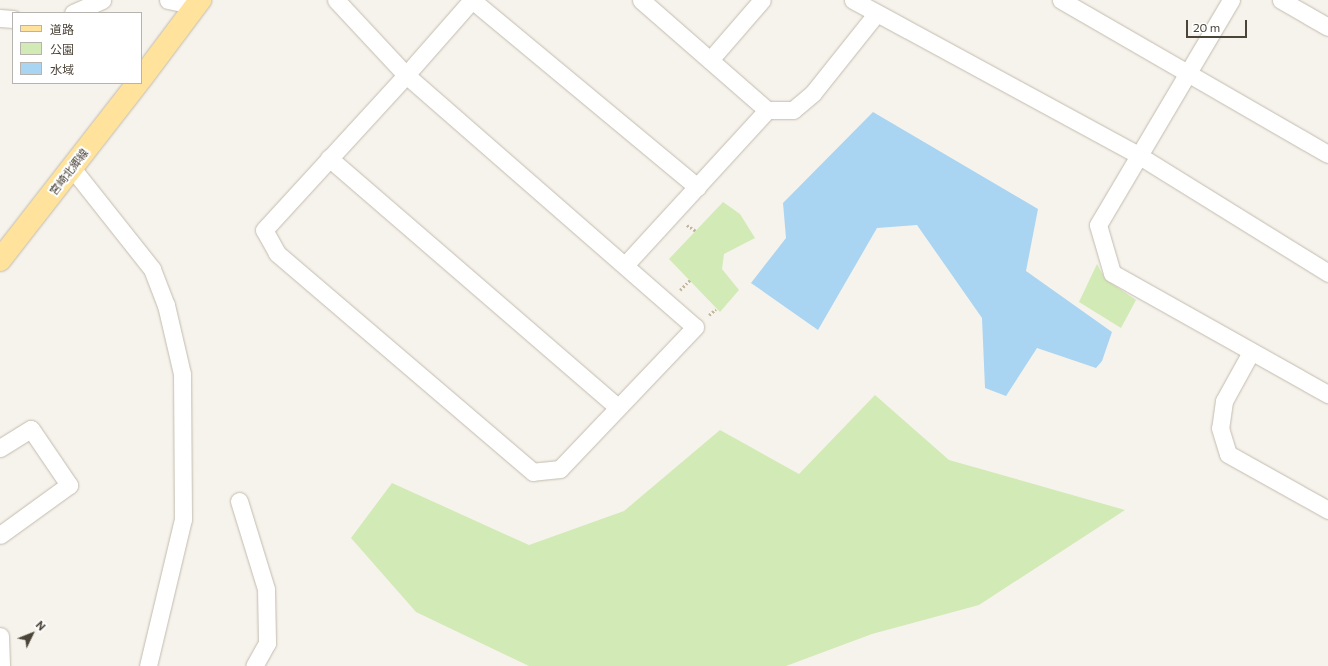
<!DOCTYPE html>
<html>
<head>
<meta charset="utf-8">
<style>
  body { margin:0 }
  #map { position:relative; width:1328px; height:666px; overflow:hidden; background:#f6f3ec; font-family:Commissioner,"Noto Sans JP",sans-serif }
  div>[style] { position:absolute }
  .green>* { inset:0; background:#d2eab5 }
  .water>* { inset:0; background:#a9d4f2 }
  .path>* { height:2.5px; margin-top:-1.25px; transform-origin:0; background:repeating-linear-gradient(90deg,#c4b79f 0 2px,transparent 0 4px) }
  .roads { filter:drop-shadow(0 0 1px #c2bbae) drop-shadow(0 0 1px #c2bbae) }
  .street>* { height:17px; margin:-8.5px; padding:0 8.5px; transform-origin:8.5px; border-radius:8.5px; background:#fff }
  .primary>* { height:22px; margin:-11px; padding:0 11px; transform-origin:11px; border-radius:11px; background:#ffe39c }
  span { translate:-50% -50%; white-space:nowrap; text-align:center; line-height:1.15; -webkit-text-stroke:4px #fff; paint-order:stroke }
  .street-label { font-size:11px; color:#4b4439 }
  .legend { position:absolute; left:12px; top:12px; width:130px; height:72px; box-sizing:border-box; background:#fff; border:1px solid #b7b4b0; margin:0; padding:5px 7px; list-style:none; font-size:12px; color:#4b4439 }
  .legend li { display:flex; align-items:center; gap:8px; height:20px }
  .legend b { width:20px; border:1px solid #b7b4b0 }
  .north { position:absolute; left:12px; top:614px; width:40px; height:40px; -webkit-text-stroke:3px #fff; paint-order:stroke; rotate:47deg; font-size:11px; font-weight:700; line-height:16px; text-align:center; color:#4b4439 }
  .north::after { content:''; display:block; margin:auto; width:14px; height:18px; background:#4b4439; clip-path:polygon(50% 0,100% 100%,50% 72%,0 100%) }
  .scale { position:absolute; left:1186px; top:20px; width:61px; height:18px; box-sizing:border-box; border:2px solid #4b4439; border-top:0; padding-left:5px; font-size:12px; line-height:14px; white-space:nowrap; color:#4b4439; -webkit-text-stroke:3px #fff; paint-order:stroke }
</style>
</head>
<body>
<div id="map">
  <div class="green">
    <i style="clip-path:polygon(723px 202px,740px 214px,755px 238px,724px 254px,722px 269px,739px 290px,720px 312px,669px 259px)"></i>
    <i style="clip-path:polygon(1097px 264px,1105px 279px,1136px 300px,1121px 328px,1079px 302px)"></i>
    <i style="clip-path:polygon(875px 395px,949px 460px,1125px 510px,979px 605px,872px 634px,786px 666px,529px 666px,416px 612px,351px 538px,392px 483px,529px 545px,624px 511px,720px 430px,799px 474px)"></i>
  </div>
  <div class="water">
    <i style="clip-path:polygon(873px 112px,1038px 209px,1026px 271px,1112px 332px,1102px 361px,1096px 368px,1037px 348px,1006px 396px,985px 388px,982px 318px,917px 225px,877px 228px,818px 330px,751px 283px,786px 238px,783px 203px)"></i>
  </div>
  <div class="path">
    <i style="left:687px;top:225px;width:11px;rotate:34deg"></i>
    <i style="left:680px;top:290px;width:14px;rotate:-45deg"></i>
    <i style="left:709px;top:315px;width:9px;rotate:-41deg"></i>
  </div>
  <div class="roads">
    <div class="street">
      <i style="left:168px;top:0;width:29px;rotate:12deg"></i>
      <i style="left:336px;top:0;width:103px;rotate:47deg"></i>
      <i style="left:406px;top:75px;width:383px;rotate:41.1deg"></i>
      <i style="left:695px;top:327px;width:196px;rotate:133.6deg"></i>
      <i style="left:560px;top:469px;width:27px;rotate:174deg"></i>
      <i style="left:533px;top:472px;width:337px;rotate:-139.5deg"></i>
      <i style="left:277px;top:253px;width:26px;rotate:-119deg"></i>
      <i style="left:264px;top:230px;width:210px;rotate:-47.5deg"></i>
      <i style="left:406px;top:75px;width:100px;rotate:-48.7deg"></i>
      <i style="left:472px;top:0;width:293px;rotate:39.7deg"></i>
      <i style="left:641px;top:0;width:167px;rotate:41.1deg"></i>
      <i style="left:767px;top:110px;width:26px"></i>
      <i style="left:793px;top:110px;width:26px;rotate:-40deg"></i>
      <i style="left:813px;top:93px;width:101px;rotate:-51.4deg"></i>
      <i style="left:853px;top:0;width:324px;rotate:28.5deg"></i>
      <i style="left:1138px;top:155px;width:224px;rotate:31.8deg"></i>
      <i style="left:1061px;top:0;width:308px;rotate:30deg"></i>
      <i style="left:1231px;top:0;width:261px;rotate:120.6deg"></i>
      <i style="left:1098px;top:225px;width:50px;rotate:73.7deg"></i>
      <i style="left:1112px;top:273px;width:248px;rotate:29.3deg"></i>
      <i style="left:1281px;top:0;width:54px;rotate:29.9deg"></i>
      <i style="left:73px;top:13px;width:32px;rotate:-24deg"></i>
      <i style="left:0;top:18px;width:13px;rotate:4deg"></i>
      <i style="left:710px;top:60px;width:79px;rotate:-49.1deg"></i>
      <i style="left:329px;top:158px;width:379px;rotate:40.8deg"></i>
      <i style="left:72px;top:168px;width:129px;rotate:51.6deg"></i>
      <i style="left:152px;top:269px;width:39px;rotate:69deg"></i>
      <i style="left:166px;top:305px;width:71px;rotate:76.9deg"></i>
      <i style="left:182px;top:374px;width:145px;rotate:89.6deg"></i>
      <i style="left:183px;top:519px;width:151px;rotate:103.4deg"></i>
      <i style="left:626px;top:264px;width:209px;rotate:-47.5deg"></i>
      <i style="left:1251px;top:352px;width:56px;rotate:118.9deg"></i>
      <i style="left:1224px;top:401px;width:27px;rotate:98deg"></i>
      <i style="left:1220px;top:428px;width:27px;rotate:73deg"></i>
      <i style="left:1228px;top:454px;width:115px;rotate:29.2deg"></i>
      <i style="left:0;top:448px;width:36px;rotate:-32deg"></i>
      <i style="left:31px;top:429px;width:68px;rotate:55.8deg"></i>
      <i style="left:69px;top:485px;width:85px;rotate:144.1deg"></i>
      <i style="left:239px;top:501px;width:92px;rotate:72.9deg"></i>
      <i style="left:266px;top:589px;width:54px;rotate:88.9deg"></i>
      <i style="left:267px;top:643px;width:26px;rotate:119deg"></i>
      <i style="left:0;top:636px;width:30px;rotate:88deg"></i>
    </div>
    <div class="primary">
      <i style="left:141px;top:79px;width:99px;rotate:-53.2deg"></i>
      <i style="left:0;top:260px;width:224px;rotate:-52.1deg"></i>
    </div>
  </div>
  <div class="street-label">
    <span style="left:69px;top:172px;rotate:-52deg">宮崎北郷線</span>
  </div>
  <ul class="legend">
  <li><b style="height:5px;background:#ffe39c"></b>道路</li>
  <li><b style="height:11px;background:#d2eab5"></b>公園</li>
  <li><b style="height:11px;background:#a9d4f2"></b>水域</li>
  </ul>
  <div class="north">N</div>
  <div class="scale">20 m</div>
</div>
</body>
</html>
